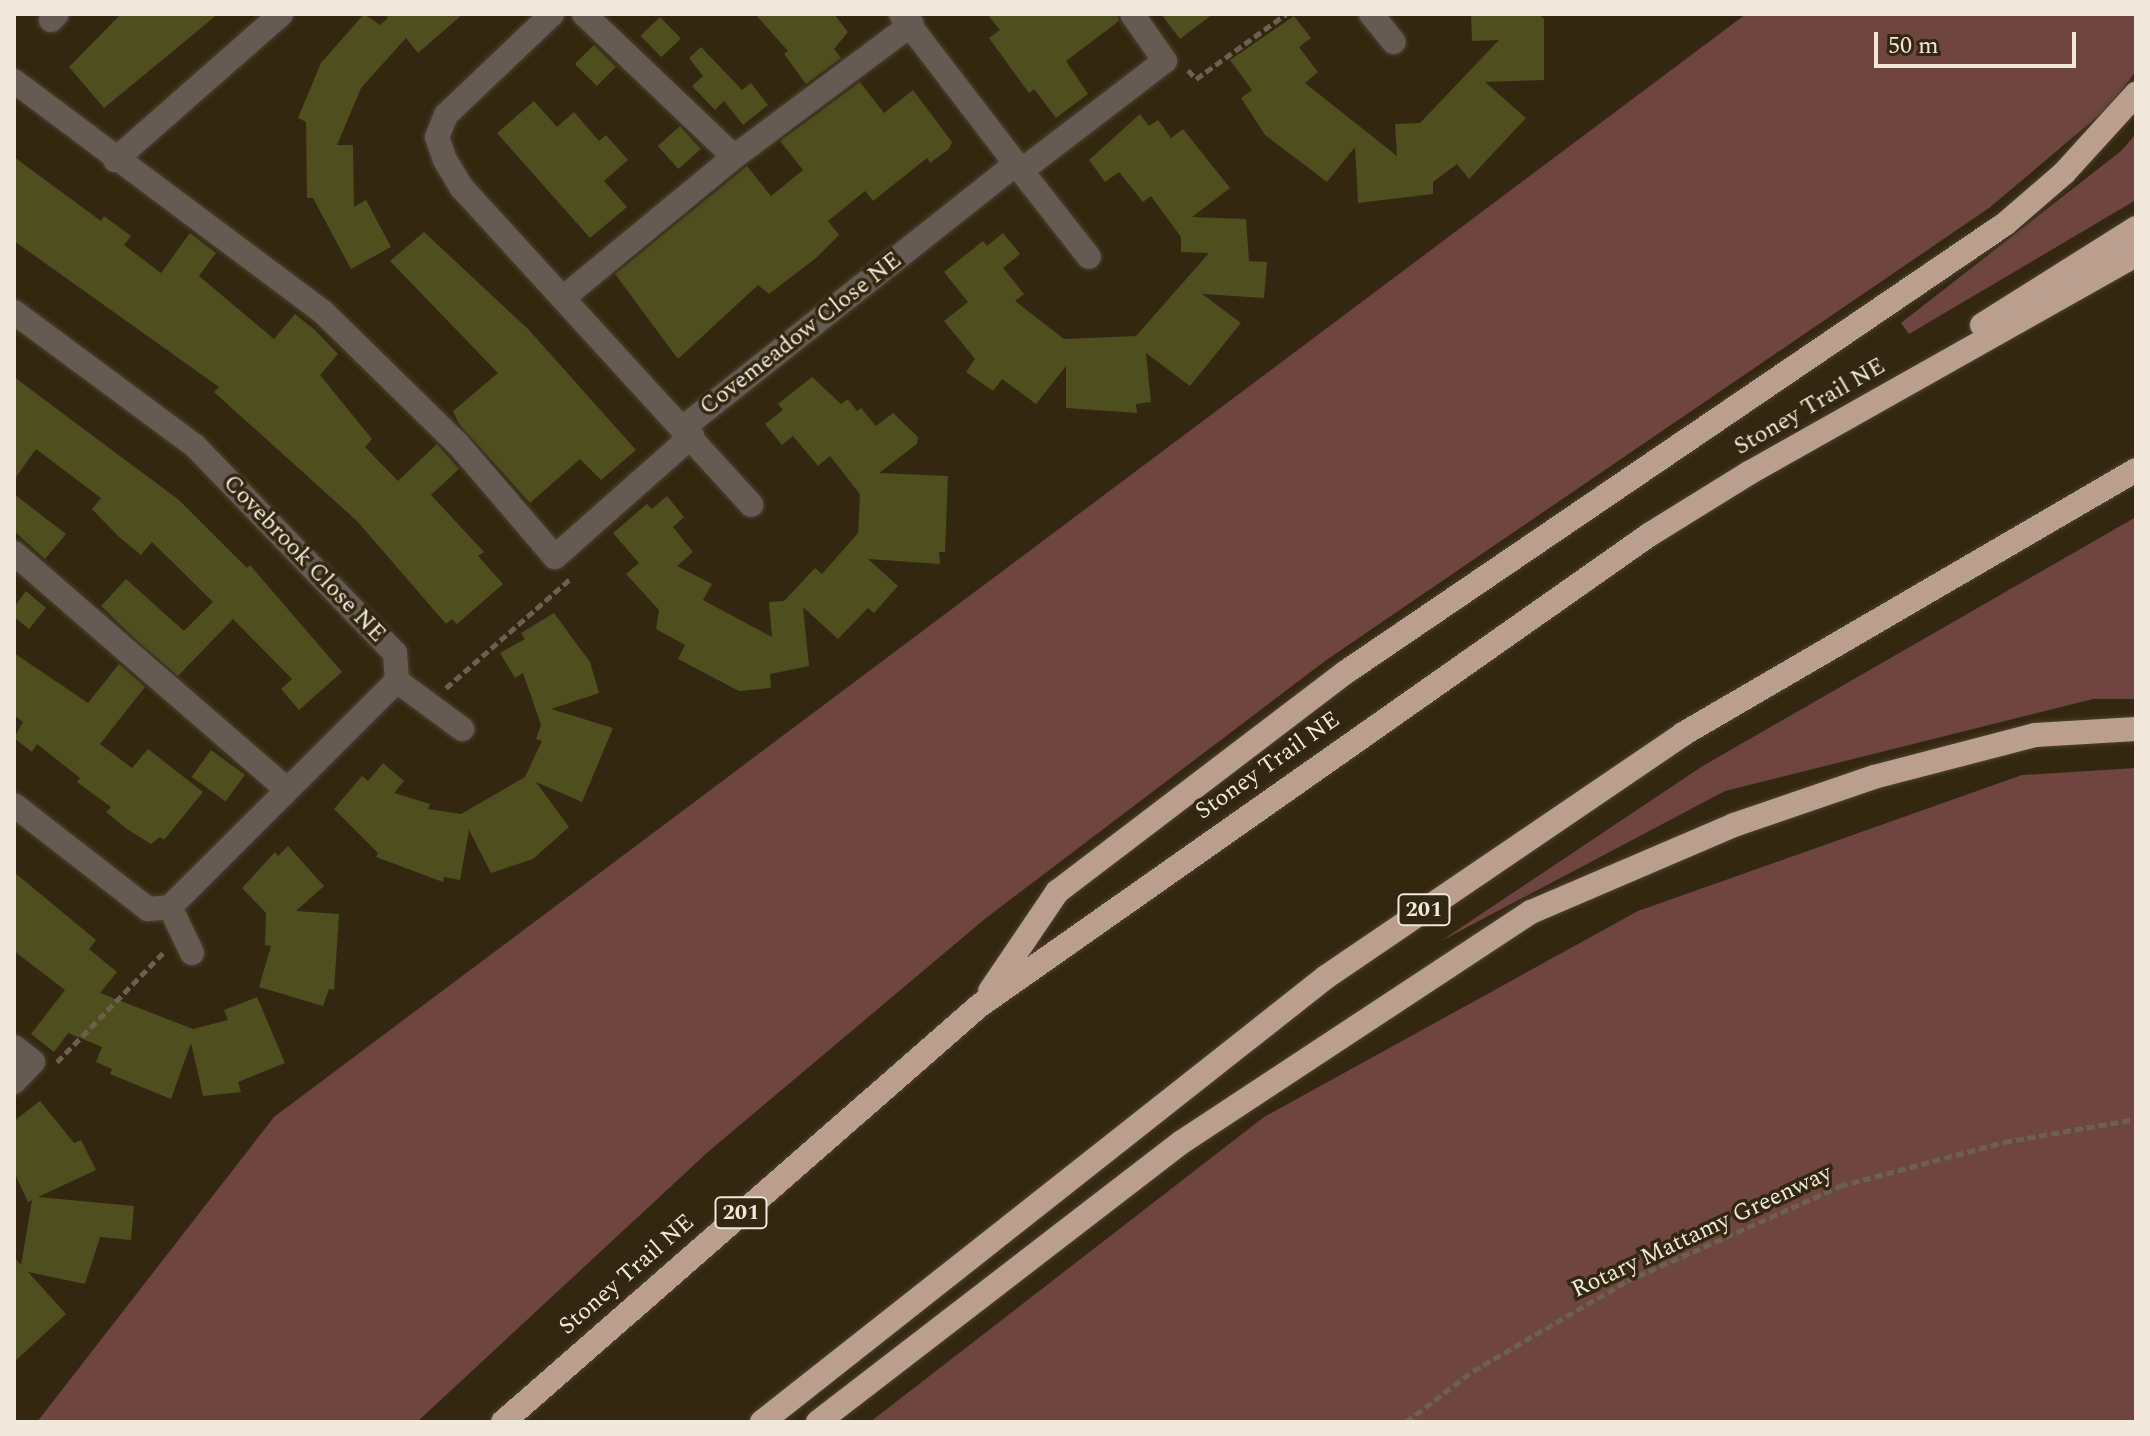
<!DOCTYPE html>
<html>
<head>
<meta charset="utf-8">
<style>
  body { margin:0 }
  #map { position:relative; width:2150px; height:1436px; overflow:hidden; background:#332711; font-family:Spectral,serif }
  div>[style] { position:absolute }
  .green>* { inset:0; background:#6e4541 }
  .building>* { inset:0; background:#4e4e1e; transform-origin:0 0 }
  .path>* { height:5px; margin-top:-2.5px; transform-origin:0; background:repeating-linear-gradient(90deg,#6c614e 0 8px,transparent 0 12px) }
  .roads { filter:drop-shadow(0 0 2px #4d422d) drop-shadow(0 0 2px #4d422d) }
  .minor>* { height:24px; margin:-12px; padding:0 12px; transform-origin:12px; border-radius:12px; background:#665b54 }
  .highway>* { height:24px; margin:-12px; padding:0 12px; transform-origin:12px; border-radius:12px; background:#ba9f8f }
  span { translate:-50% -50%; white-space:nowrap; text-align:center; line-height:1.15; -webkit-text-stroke:7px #332711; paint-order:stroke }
  .shield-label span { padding:2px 6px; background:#332711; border:2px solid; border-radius:6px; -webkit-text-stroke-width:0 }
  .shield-label { font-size:22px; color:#f0e8db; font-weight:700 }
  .street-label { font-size:24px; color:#f0e8db }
  .frame { position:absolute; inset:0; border:16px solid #f0e8db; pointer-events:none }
  .scale { position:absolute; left:1874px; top:32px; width:202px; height:36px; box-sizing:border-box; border:4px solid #f0e8db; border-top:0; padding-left:10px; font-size:24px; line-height:28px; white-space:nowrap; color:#f0e8db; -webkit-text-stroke:6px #332711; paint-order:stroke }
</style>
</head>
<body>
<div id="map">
  <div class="green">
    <i style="clip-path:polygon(1746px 14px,2136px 14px,2136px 71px,2109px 107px,1989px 208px,1325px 661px,986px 918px,709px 1151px,417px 1422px,37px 1422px,274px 1117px)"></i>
    <i style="clip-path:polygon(2136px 134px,2136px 200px,1909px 334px,1901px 323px,2121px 151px)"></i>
    <i style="clip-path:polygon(2136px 517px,2136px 699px,2093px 699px,1725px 791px,1441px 941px,1701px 767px)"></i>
    <i style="clip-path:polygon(2136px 768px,2136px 1422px,870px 1422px,1264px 1117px,1638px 911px,2022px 775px)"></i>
  </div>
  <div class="building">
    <i style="clip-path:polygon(121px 14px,218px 14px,104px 108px,69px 67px)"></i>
    <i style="clip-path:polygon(364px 14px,380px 25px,388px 18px,385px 14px,463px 14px,418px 53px,406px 38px,361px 88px,337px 145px,353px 145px,354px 207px,366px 200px,391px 247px,351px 269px,313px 198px,307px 198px,306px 122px,298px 118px,321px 63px)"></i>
    <i style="clip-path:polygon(755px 14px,834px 14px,848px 32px,834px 49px,841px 58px,806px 84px,784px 54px,788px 51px)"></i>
    <i style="clip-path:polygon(987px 14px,1117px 14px,1119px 21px,1066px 61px,1088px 94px,1056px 118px,1034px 89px,1029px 93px,989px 38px,1000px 30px)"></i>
    <i style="clip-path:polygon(1161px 14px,1213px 14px,1180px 39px)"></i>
    <i style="clip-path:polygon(1471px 14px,1539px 14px,1544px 19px,1544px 80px,1485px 82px,1526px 118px,1469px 179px,1457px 164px,1433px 182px,1433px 194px,1358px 203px,1355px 147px,1327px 182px,1265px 135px,1241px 98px,1252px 90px,1230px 60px,1294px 16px,1311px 38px,1299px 47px,1318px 72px,1305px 83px,1397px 156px,1395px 124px,1420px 123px,1499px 40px,1472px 41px)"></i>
    <i style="left:660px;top:17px;width:30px;height:27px;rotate:46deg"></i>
    <i style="left:594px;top:45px;width:31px;height:27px;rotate:45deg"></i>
    <i style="clip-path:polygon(701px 47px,742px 90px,751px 83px,768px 105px,743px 125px,724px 101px,715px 110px,692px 86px,703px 76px,689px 58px)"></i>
    <i style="clip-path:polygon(860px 82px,884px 113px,913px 90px,952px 142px,949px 149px,930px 163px,927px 158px,873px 201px,865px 191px,828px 221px,839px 235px,816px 258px,769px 294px,758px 285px,678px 359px,615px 274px,747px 166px,771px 196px,803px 170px,780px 141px)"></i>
    <i style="clip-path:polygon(534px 101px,557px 127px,574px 112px,599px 141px,606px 135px,628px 160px,604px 181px,627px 207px,590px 238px,497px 133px)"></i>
    <i style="clip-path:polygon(1140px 114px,1149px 126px,1158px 120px,1171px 138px,1183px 129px,1230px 188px,1192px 217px,1246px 219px,1249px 261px,1267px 262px,1264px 298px,1202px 294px,1241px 323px,1190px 386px,1146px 353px,1151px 402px,1136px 404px,1137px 413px,1066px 408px,1066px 366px,1036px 404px,1002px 379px,993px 391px,966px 372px,975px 359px,944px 321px,968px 302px,944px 272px,983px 241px,987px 246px,1003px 233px,1020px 254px,1003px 268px,1024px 294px,1015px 301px,1064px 339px,1136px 336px,1209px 253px,1181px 252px,1181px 237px,1151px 196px,1143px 202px,1119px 172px,1105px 182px,1089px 160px)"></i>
    <i style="left:680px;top:126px;width:31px;height:30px;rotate:48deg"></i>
    <i style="clip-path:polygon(14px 157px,101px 221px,104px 216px,131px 236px,124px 245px,161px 273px,190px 233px,216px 253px,199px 276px,274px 339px,295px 314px,315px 330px,338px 354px,320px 375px,372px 439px,365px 447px,398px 481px,437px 444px,459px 469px,431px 495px,484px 552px,478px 556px,503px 584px,457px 624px,452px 619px,446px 624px,357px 521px,214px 392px,219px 387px,14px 241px)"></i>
    <i style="clip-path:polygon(424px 232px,529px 330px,636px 450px,601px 480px,580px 459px,530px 503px,459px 424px,453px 411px,498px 373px,390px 261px)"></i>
    <i style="clip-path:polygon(14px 377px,179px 500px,247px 568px,250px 565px,342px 672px,299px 710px,281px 689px,292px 679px,233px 619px,178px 676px,133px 637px,101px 606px,126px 579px,184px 631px,213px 602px,152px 542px,141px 555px,118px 536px,92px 509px,101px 498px,36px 449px,14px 480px)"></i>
    <i style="clip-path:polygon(812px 377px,841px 404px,848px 399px,857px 411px,861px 408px,876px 426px,893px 413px,918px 437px,917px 444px,879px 473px,948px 476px,945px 552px,939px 552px,940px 564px,868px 559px,898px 586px,874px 613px,868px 608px,838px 639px,803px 607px,809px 666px,770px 674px,771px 688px,739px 691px,678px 659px,685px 645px,656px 629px,659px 610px,626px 574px,639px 563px,613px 533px,647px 504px,652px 509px,667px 496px,684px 517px,673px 527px,693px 552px,677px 566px,712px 584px,703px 600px,772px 637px,769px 602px,784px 601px,815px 568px,822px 574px,858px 533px,860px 494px,830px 456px,818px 466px,793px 436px,782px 445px,765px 424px,783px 410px,778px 404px)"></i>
    <i style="clip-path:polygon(14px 494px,66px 534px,45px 559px,14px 531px)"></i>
    <i style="clip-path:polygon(26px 591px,46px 608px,29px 629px,14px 617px,14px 607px)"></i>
    <i style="clip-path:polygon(554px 613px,590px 662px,599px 693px,551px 709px,613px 728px,582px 802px,536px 782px,569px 827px,533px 859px,491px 873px,469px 830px,460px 880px,444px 877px,443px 882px,376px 857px,378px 853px,334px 809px,362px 776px,368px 781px,383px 763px,404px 781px,394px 793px,430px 804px,428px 809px,461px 814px,525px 777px,542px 741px,536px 739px,541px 725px,523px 673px,515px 678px,500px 653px,525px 639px,521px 633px)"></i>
    <i style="clip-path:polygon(14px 653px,88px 703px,119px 664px,145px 687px,100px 744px,132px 768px,148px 749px,203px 792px,164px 840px,160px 837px,151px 844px,127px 829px,106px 812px,111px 807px,77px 782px,80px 778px,37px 744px,32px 752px,14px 738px,23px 722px,14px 715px)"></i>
    <i style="left:211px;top:750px;width:42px;height:33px;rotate:36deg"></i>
    <i style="clip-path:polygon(288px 846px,324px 886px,296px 911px,339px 914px,334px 990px,329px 989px,323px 1006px,259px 987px,271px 946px,265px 945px,266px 913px,242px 888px,275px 852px,278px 856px)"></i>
    <i style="clip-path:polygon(14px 872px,96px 940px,89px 949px,117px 972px,100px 993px,193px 1029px,228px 1020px,224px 1010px,257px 997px,285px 1063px,238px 1082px,241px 1092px,203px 1096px,191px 1043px,171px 1099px,110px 1074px,112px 1069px,96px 1062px,102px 1047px,68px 1033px,54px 1052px,31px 1034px,65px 990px,14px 951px)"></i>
    <i style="clip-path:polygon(40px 1101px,74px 1143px,81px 1140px,96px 1170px,38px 1197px,134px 1206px,131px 1240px,100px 1237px,85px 1284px,28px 1272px,66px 1314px,14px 1362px,14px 1257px,21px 1265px,32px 1200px,28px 1202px,14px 1172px,14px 1121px)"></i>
  </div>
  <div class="path">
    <i style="left:1188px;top:70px;width:12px;rotate:48deg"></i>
    <i style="left:1196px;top:79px;width:111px;rotate:-35.8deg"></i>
    <i style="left:446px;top:688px;width:165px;rotate:-41.3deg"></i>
    <i style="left:57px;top:1062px;width:153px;rotate:-45.8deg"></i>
    <i style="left:1406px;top:1422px;width:84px;rotate:-37.3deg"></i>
    <i style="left:1473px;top:1371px;width:178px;rotate:-30.3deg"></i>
    <i style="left:1627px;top:1281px;width:233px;rotate:-24deg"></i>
    <i style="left:1840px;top:1186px;width:170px;rotate:-15deg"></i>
    <i style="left:2004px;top:1142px;width:134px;rotate:-9.9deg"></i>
  </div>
  <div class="roads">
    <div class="minor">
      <i style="left:552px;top:14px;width:146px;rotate:136.4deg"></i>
      <i style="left:446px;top:115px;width:24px;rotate:112deg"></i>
      <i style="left:437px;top:137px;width:24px;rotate:71deg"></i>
      <i style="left:445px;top:160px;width:33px;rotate:59deg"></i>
      <i style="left:462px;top:188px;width:429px;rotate:47.6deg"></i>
      <i style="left:584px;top:14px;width:207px;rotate:43.6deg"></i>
      <i style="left:1371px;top:14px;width:36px;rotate:51deg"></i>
      <i style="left:51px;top:20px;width:8px;rotate:-45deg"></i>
      <i style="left:14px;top:81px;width:386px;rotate:36.8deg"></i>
      <i style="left:323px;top:312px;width:189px;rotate:44.4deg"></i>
      <i style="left:458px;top:444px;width:149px;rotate:49.4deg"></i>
      <i style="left:555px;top:557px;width:183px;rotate:-41.5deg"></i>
      <i style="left:115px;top:160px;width:221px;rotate:-41.3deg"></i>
      <i style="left:1016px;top:164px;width:118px;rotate:51.9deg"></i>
      <i style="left:1021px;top:171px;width:181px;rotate:-37.4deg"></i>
      <i style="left:1165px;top:61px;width:57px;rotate:-125.1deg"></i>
      <i style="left:563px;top:298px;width:222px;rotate:-39.5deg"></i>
      <i style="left:734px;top:157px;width:222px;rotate:-36.8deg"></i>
      <i style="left:14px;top:312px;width:225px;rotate:36.5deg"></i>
      <i style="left:195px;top:446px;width:288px;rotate:46deg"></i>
      <i style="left:395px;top:653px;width:28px;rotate:86deg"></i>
      <i style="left:684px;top:427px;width:424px;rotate:-38.4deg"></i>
      <i style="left:1016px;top:164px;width:189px;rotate:-127.5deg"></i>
      <i style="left:14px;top:553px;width:360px;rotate:40.9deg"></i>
      <i style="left:397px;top:681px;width:81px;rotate:36.4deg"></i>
      <i style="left:14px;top:805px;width:170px;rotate:37.8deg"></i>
      <i style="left:148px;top:909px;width:22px;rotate:-5deg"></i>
      <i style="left:170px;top:907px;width:320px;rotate:-44.9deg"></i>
      <i style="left:170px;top:907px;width:51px;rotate:64.4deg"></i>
      <i style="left:14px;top:1047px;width:24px;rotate:38deg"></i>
      <i style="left:33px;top:1062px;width:28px;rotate:134deg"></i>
    </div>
    <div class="highway">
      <i style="left:1982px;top:325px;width:182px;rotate:-32.2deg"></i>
      <i style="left:990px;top:991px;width:120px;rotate:-55.9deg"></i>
      <i style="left:1057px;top:892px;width:363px;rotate:-37.3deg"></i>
      <i style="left:1346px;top:672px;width:797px;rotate:-34.21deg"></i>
      <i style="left:2005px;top:224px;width:78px;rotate:-40.8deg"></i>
      <i style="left:2064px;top:173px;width:107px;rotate:-47.7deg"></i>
      <i style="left:503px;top:1422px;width:632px;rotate:-41.15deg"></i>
      <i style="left:979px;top:1006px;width:819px;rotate:-35.11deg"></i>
      <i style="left:1649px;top:535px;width:118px;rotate:-31.8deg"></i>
      <i style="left:1749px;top:473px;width:444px;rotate:-29.4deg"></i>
      <i style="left:762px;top:1422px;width:718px;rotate:-38.27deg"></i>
      <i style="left:1326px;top:977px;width:432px;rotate:-34.2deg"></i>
      <i style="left:1683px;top:734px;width:524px;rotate:-30.23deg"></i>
      <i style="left:818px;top:1422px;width:459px;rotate:-37.6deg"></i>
      <i style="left:1182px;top:1142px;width:418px;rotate:-33.4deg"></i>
      <i style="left:1531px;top:912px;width:221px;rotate:-23.2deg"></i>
      <i style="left:1734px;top:825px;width:148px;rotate:-18.9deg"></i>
      <i style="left:1874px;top:777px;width:166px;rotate:-14.6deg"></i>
      <i style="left:2035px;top:735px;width:101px;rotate:-3.4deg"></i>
    </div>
  </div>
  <div class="shield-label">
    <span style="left:1424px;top:910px">201</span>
    <span style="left:741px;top:1213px">201</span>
  </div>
  <div class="street-label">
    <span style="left:801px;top:334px;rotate:-38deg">Covemeadow Close NE</span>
    <span style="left:1810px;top:407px;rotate:-30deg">Stoney Trail NE</span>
    <span style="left:304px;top:559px;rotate:46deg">Covebrook Close NE</span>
    <span style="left:1268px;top:766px;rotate:-35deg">Stoney Trail NE</span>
    <span style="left:1702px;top:1232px;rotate:-25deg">Rotary Mattamy Greenway</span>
    <span style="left:627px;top:1275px;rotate:-41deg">Stoney Trail NE</span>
  </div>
  <div class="frame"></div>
  <div class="scale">50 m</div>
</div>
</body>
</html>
